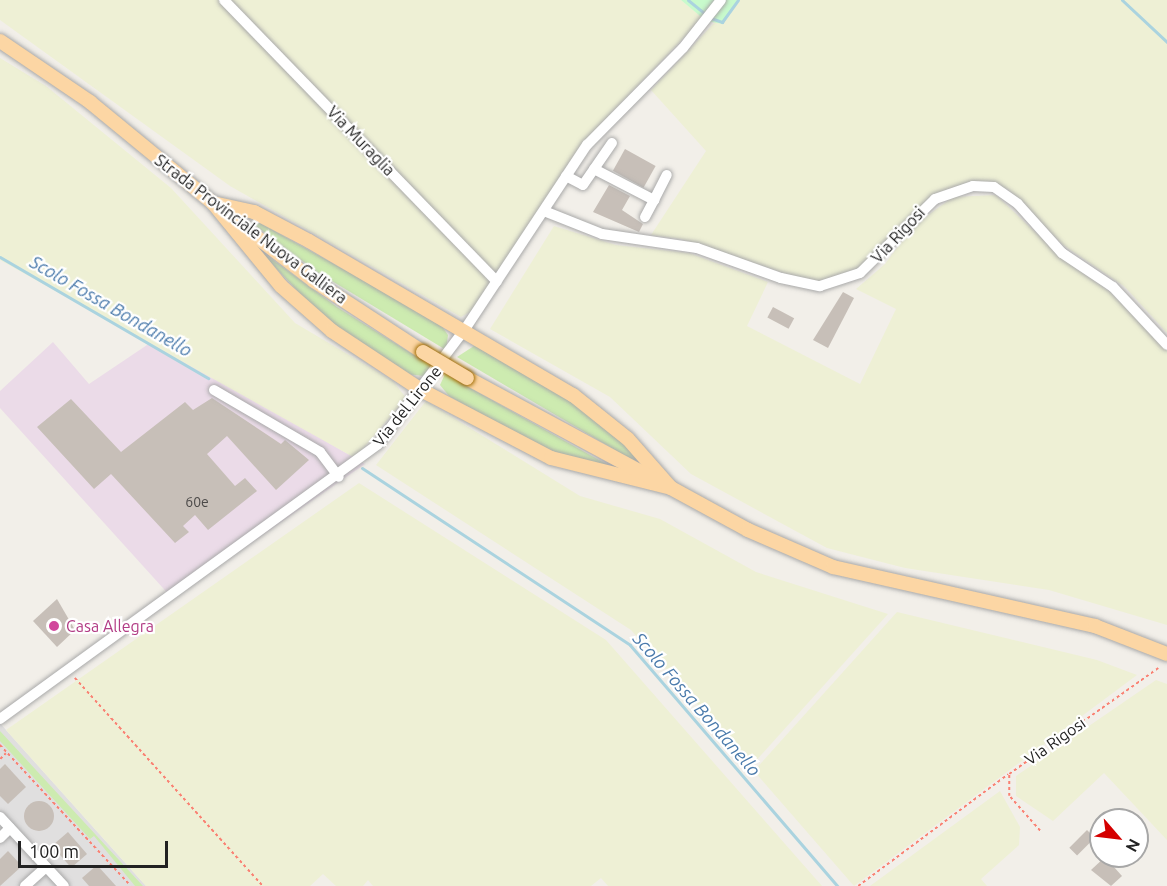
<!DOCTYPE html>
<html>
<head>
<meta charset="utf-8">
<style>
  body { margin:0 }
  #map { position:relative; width:1167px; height:886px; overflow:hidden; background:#f2efe9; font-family:Ubuntu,sans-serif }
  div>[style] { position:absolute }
  .residential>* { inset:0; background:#e0dfdf }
  .industrial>* { inset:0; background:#ebdbe8 }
  .farmland>* { inset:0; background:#eef0d5 }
  .grass>* { inset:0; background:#cdebb0 }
  .park>* { inset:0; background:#c8facc }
  .stream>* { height:3px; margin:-1.5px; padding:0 1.5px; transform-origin:1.5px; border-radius:1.5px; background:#aad3df }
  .building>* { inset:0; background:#c7bfb8; transform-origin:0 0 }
  .round { border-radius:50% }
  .path>* { height:1.5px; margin-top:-0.75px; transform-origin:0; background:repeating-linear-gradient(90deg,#fa8072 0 3px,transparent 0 6px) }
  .roads { filter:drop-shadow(0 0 2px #a9a9a9) drop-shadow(0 0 2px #a9a9a9) }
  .minor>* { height:10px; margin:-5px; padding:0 5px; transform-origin:5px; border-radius:5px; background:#fff }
  .major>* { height:14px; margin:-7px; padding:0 7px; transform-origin:7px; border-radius:7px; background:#fcd6a4 }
  .bridges { filter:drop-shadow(0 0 2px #a06b00) drop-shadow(0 0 2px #a06b00) }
  .major-bridge>* { height:14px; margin:-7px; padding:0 7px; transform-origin:7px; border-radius:7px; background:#fcd6a4 }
  .dots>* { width:16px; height:16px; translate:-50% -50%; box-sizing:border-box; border:3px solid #fff; border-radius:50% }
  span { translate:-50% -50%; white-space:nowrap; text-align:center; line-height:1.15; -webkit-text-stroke:4.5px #fff; paint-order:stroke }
  .number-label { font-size:14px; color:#4b4948 }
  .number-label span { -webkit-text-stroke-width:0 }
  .street-label { font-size:16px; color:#222 }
  .hotel-label { font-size:16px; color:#b23c85 }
  .left { translate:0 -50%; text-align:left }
  .water-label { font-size:18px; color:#4a7aab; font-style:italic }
  .north { position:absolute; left:1089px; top:808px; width:60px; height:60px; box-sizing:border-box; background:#fff; border:2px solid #a7a7a7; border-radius:50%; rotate:118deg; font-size:16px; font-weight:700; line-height:24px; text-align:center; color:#222 }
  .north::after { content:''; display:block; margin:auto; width:21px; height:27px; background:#d40000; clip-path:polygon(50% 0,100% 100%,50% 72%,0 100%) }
  .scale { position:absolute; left:18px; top:841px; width:150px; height:27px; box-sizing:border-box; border:3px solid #222; border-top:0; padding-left:8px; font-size:18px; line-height:21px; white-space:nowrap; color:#222; -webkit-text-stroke:4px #fff; paint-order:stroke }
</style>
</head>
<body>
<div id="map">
  <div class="residential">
    <i style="clip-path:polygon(0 723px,6px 730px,146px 886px,0 886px)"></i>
  </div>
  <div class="industrial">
    <i style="clip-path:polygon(153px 341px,365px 464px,172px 598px,0 408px,0 391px,53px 342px,89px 384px)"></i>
  </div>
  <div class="farmland">
    <i style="clip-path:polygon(0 0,681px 0,703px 18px,589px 136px,475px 309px,461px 317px,230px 186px,0 20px)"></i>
    <i style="clip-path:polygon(739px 0,1167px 0,1167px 333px,1125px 287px,1063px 245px,1008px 189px,972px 182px,930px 197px,859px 270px,814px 283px,681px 239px,651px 235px,706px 151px,651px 90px,715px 22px,723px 23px)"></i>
    <i style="clip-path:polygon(0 58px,46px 86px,171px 188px,295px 323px,393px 381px,406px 398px,355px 458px,0 260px)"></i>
    <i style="clip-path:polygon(996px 195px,1068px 263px,1110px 292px,1167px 351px,1167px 625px,1049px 590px,905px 568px,827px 548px,691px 474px,610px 397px,490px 329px,554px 226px,616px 245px,689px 253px,768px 282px,747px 326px,860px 384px,896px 309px,856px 289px,885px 264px,913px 226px,953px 197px)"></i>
    <i style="clip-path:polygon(426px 401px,580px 496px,660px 519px,756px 572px,888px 614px,752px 765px,631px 630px,376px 465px)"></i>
    <i style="clip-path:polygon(359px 483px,606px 640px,822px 886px,608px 886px,601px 878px,591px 886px,373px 886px,368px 880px,363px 886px,336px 886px,323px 874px,310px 886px,146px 886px,6px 730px)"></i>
    <i style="clip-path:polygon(897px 612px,1097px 660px,1137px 675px,854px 886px,754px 771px)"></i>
    <i style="clip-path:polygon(1156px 680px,1167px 684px,1167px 840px,1104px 773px,1053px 821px,1016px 796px,1016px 776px)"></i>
    <i style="clip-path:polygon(1000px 791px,1020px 827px,1019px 845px,981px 879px,987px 886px,870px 886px)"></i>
  </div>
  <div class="grass">
    <i style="clip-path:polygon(258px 222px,439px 322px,448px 335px,446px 350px,317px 272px,256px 226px)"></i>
    <i style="clip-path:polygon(258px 249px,337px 307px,433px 367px,423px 376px,407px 374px,327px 322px)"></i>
    <i style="clip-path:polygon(477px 344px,568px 398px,621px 439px,644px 467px,457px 357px)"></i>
    <i style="clip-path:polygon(445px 374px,608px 465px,608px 468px,536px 446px,449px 396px,440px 385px)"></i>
    <i style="clip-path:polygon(0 731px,143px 886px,135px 886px,94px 836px,90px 839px,0 741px)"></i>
  </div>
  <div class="park">
    <i style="clip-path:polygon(681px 0,739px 0,723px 24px,706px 21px)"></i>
  </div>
  <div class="stream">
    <i style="left:688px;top:0;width:22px;rotate:39deg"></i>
    <i style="left:1122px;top:0;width:62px;rotate:43deg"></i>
    <i style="left:711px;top:18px;width:12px;rotate:20deg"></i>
    <i style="left:722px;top:22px;width:27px;rotate:-54deg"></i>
    <i style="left:0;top:257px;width:241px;rotate:30.2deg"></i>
    <i style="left:362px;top:468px;width:321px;rotate:33.4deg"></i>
    <i style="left:630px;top:645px;width:318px;rotate:49.3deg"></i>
  </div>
  <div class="building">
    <i style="left:625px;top:149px;width:35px;height:25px;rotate:29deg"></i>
    <i style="clip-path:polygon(609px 185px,630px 196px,622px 210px,643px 224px,639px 232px,593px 212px)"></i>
    <i style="clip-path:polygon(843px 292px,854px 298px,828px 348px,813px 340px)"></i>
    <i style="left:773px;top:307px;width:24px;height:12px;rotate:28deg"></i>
    <i style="clip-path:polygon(212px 398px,281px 444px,285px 440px,309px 460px,276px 490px,227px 436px,207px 454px,235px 486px,245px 478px,257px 491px,208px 530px,195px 515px,183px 526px,189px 532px,175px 543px,111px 474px,94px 489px,37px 427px,71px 399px,121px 452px,185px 402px,193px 410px)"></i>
    <i style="clip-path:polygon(57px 599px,75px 630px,57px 647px,33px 621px)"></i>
    <i style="clip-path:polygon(5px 764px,26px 787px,8px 804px,0 796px,0 769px)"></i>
    <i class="round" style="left:24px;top:801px;width:30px;height:30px"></i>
    <i style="left:1087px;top:830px;width:11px;height:25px;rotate:45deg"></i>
    <i style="left:68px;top:832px;width:29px;height:21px;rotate:49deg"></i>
    <i style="clip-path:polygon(8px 851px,22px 866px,0 886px,0 859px)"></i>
    <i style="clip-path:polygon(1105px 857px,1122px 876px,1111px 886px,1091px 870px)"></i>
    <i style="clip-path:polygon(97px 865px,116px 886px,89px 886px,82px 878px)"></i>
  </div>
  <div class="path">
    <i style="left:75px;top:678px;width:280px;rotate:47.9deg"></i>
    <i style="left:0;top:745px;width:192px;rotate:47.1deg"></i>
    <i style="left:0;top:759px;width:8px;rotate:-45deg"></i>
    <i style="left:1040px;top:831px;width:47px;rotate:-131.5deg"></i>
    <i style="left:1009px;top:796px;width:22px;rotate:-90deg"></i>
    <i style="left:1009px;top:774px;width:183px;rotate:-35.4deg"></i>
    <i style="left:858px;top:886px;width:187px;rotate:-36.7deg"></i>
  </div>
  <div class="roads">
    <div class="minor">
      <i style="left:224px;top:0;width:392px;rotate:45.9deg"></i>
      <i style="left:594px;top:169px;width:68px;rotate:27.3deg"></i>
      <i style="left:654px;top:200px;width:28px;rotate:-63deg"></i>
      <i style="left:566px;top:176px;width:19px;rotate:28deg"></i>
      <i style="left:583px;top:185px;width:51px;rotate:-55.4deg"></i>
      <i style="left:544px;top:211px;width:62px;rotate:21.6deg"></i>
      <i style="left:602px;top:234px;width:96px;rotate:8.4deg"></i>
      <i style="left:697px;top:248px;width:89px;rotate:19.7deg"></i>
      <i style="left:781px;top:278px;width:40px;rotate:12deg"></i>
      <i style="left:820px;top:286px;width:42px;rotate:-18deg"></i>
      <i style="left:860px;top:273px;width:105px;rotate:-44.6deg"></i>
      <i style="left:935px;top:199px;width:40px;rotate:-18.9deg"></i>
      <i style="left:973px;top:186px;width:21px;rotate:3deg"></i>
      <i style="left:994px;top:187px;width:29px;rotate:35deg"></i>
      <i style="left:1018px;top:204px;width:66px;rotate:48.1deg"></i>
      <i style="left:1062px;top:253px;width:61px;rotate:33.7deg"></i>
      <i style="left:1113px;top:287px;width:79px;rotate:47deg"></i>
      <i style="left:645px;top:217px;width:19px;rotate:-62deg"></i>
      <i style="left:214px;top:390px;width:123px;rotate:30.3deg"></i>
      <i style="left:320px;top:452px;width:31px;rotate:53deg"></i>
      <i style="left:0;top:719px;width:467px;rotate:-36deg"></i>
      <i style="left:378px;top:444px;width:144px;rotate:-52.9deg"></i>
      <i style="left:465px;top:329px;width:221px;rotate:-56.5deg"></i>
      <i style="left:587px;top:145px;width:136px;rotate:-45.3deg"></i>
      <i style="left:683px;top:48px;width:61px;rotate:-51.6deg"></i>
      <i style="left:0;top:817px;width:94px;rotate:47.2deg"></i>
      <i style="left:0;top:838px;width:14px;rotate:-45deg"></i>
      <i style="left:25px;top:886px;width:28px;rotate:-42deg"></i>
    </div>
    <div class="major">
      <i style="left:0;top:41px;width:109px;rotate:34.1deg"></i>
      <i style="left:90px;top:102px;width:166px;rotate:39.4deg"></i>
      <i style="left:213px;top:203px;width:107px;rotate:50.7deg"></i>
      <i style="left:281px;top:286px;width:68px;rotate:41.4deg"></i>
      <i style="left:332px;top:331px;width:107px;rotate:33.5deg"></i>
      <i style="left:421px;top:390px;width:147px;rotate:27.6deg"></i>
      <i style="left:551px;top:458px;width:124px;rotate:14deg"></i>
      <i style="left:671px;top:488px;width:88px;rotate:28.6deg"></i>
      <i style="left:748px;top:530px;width:93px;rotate:23.5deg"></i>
      <i style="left:833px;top:567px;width:269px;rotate:12.7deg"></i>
      <i style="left:1095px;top:626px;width:77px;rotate:21.3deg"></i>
      <i style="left:213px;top:203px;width:42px;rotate:12.4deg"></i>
      <i style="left:254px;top:212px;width:62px;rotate:27.8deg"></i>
      <i style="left:309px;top:241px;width:306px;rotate:30.3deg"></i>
      <i style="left:573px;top:395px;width:70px;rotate:38.7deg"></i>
      <i style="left:628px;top:439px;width:65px;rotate:48.7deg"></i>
      <i style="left:233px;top:219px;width:102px;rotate:37.4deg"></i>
      <i style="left:314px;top:281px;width:130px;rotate:33.1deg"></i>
      <i style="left:467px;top:378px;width:215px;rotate:28.4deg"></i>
    </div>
  </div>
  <div class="bridges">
    <div class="major-bridge">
      <i style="left:423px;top:352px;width:51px;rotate:30.6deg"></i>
    </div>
  </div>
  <div class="dots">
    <i style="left:54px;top:626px;background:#d1479c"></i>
  </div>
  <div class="number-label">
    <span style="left:197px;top:502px">60e</span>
  </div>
  <div class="street-label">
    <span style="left:361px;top:141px;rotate:46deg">Via Muraglia</span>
    <span style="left:251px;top:229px;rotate:37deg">Strada Provinciale Nuova Galliera</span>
    <span style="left:898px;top:235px;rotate:-47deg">Via Rigosi</span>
    <span style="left:407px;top:406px;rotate:-51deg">Via del Lirone</span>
    <span style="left:1055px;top:741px;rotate:-35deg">Via Rigosi</span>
  </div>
  <div class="hotel-label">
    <span class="left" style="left:66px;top:626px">Casa Allegra</span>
  </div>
  <div class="water-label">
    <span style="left:111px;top:306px;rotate:30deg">Scolo Fossa Bondanello</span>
    <span style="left:697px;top:704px;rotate:49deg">Scolo Fossa Bondanello</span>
  </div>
  <div class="north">N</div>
  <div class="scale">100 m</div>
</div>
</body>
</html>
